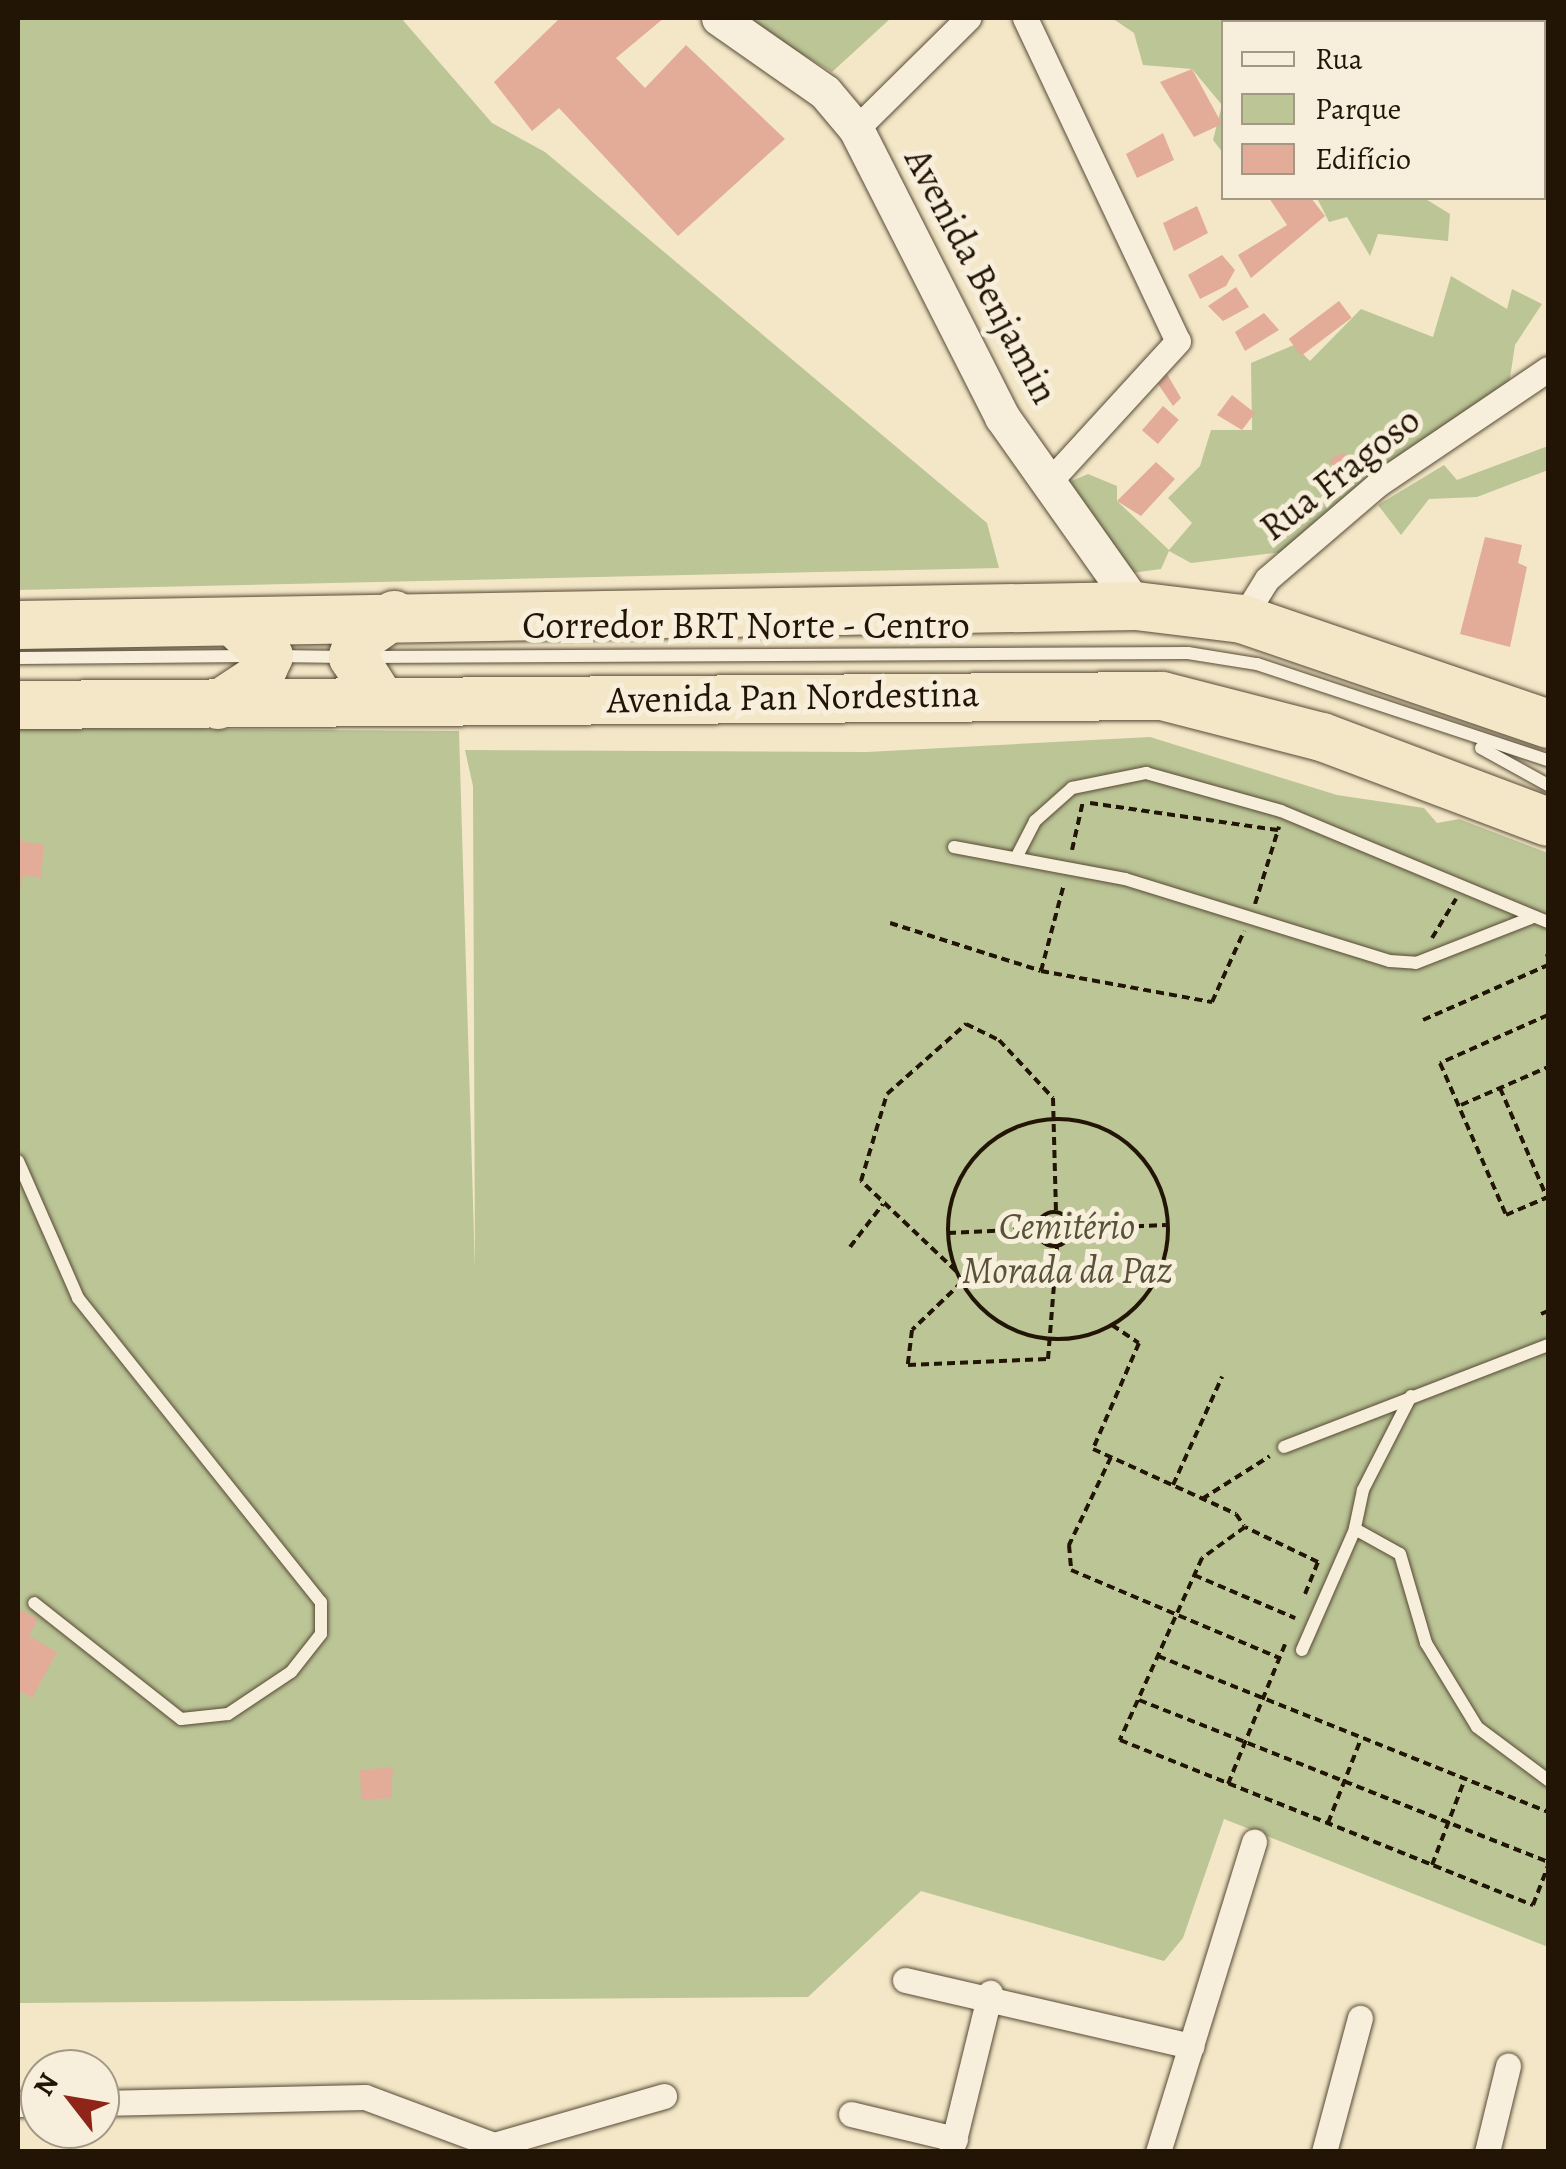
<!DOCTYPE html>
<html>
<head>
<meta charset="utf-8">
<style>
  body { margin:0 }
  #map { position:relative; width:1566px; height:2169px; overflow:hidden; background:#f3e7c7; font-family:Alegreya,serif }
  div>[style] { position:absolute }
  .green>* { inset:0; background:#bbc596 }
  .building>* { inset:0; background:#e3ac98; transform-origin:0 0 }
  .path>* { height:4px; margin-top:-2px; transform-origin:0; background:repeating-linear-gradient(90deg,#231505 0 8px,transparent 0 13px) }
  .path>.ring { margin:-2px; padding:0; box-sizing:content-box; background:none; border:4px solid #231505; border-radius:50% }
  .roads { filter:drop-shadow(0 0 2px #574a36) drop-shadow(0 0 2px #574a36) }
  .lane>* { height:12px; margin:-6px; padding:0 6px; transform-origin:6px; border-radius:6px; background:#f7efdb }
  .street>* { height:25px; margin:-12.5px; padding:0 12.5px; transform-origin:12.5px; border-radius:12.5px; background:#f7efdb }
  .secondary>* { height:35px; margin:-17.5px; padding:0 17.5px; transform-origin:17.5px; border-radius:17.5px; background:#f7efdb }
  .highway>* { height:48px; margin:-24px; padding:0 24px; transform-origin:24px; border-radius:24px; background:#f3e7c7 }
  span { translate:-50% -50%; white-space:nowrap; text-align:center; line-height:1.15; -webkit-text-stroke:10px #f7efdb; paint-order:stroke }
  .street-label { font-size:38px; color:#231505 }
  .park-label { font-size:38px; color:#585338; font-style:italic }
  .frame { position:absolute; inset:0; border:20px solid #231505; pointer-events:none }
  .legend { position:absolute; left:1221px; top:20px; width:325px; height:180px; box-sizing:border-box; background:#f7efdb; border:2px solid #a29885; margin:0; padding:12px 18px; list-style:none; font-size:30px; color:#231505 }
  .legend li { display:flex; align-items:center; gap:20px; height:50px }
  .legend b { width:50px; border:2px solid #a29885 }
  .north { position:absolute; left:20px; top:2049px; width:100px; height:100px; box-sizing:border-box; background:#f7efdb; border:2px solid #a29885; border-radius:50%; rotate:301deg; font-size:28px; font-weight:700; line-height:40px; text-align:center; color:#231505 }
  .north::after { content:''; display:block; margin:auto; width:35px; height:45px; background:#8f2418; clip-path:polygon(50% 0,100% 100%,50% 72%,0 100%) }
</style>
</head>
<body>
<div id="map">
  <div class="green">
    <i style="clip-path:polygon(18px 18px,401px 18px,492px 123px,545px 152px,987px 523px,999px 568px,18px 590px)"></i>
    <i style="clip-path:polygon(741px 18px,891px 18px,832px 72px)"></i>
    <i style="clip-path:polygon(1112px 18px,1430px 18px,1224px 22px,1223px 153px,1213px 140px,1222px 105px,1192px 69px,1143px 65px,1134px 33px)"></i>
    <i style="clip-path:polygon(1317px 198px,1424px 198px,1450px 214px,1448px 241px,1378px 234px,1370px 256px,1347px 217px,1329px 222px)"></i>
    <i style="clip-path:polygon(1451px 276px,1507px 309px,1512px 289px,1542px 304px,1515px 345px,1508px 391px,1283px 552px,1191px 563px,1169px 551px,1161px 569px,1124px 574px,1060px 486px,1088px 474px,1117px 486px,1117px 501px,1169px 550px,1192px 523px,1168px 498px,1200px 466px,1211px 430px,1252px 430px,1251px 363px,1294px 345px,1310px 361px,1361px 309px,1433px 337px)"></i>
    <i style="clip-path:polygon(1548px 446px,1548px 470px,1477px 497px,1429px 499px,1401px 535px,1378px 505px,1444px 465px,1457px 480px)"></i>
    <i style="clip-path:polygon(18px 728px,459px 731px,475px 1270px,473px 786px,465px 750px,867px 752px,1150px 737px,1337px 795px,1424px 808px,1437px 823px,1459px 819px,1548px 853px,1548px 1947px,1224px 1819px,1183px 1938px,1164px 1961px,921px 1891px,808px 1997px,18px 2003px)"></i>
  </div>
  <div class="building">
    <i style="clip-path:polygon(560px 18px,664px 18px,616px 58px,645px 88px,686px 45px,785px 139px,678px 236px,559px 108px,532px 131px,494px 82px)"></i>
    <i style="clip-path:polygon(1192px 69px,1222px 124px,1194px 137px,1160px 82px)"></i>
    <i style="clip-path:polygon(1163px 133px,1174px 160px,1137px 178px,1126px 154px)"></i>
    <i style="clip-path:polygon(1269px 198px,1311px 198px,1325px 216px,1251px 278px,1238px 255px,1287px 225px)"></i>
    <i style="clip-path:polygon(1197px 206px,1208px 233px,1174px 251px,1163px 223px)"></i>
    <i style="clip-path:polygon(1222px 255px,1235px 270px,1226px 286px,1200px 299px,1188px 275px)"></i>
    <i style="clip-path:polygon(1236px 287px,1249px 307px,1223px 321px,1208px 306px)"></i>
    <i style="left:1339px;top:301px;width:21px;height:63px;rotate:53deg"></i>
    <i style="clip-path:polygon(1264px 313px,1279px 330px,1245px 351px,1235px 332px)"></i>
    <i style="clip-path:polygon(1167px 374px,1181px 398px,1173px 406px,1158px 384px)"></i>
    <i style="clip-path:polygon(1232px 395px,1255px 413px,1242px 430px,1217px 415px)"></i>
    <i style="left:1163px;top:406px;width:21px;height:32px;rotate:41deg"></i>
    <i style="clip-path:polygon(1344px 452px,1353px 477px,1342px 482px,1329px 460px)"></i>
    <i style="clip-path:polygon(1156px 462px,1175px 479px,1141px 516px,1117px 501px)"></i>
    <i style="clip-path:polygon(1485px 537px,1522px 545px,1518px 563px,1527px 567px,1510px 647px,1460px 634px)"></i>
    <i style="clip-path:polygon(18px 830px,22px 842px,44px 844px,41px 877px,23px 876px,21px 893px)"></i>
    <i style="clip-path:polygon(18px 1608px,38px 1619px,29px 1636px,57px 1652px,32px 1698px,18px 1690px)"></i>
    <i style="clip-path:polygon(393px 1767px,391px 1798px,361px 1800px,360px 1770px)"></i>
  </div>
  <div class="path">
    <i style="left:1090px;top:803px;width:190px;rotate:8.2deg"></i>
    <i style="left:1072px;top:850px;width:50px;rotate:-77.3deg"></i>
    <i style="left:1255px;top:904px;width:81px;rotate:-72.7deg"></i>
    <i style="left:890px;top:923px;width:158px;rotate:17.6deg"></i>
    <i style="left:1041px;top:971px;width:174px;rotate:10.3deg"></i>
    <i style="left:1212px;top:1002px;width:78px;rotate:-65.7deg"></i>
    <i style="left:1432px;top:938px;width:46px;rotate:-58.4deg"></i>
    <i style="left:1547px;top:954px;width:3px;rotate:72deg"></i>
    <i style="left:1041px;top:971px;width:90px;rotate:-75.2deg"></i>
    <i style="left:1548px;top:1015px;width:118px;rotate:156deg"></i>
    <i style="left:1440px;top:1063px;width:166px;rotate:66.5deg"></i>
    <i style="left:1506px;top:1215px;width:46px;rotate:-23.2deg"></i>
    <i style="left:1423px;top:1020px;width:137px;rotate:-23.7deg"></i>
    <i style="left:1500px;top:1088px;width:122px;rotate:66.8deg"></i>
    <i style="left:1461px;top:1105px;width:95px;rotate:-23.6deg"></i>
    <i class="ring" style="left:948px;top:1119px;width:216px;height:216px"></i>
    <i class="ring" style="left:1037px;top:1212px;width:30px;height:30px"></i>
    <i style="left:1071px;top:1229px;width:95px;rotate:-2.4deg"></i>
    <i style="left:948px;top:1233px;width:89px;rotate:-2.6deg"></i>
    <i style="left:850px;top:1247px;width:54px;rotate:-52.5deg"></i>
    <i style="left:956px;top:1271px;width:131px;rotate:-136.5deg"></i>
    <i style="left:861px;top:1181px;width:91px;rotate:-73.4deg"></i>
    <i style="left:887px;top:1094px;width:106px;rotate:-41.5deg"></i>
    <i style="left:966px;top:1024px;width:37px;rotate:26deg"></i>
    <i style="left:999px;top:1040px;width:79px;rotate:47deg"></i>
    <i style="left:1053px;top:1098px;width:114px;rotate:88.5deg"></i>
    <i style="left:962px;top:1282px;width:69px;rotate:136.2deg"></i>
    <i style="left:912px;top:1330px;width:35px;rotate:97deg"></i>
    <i style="left:908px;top:1365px;width:140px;rotate:-2.5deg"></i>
    <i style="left:1048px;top:1359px;width:113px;rotate:-85.4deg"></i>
    <i style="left:1541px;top:1314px;width:8px;rotate:-23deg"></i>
    <i style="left:1112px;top:1325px;width:32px;rotate:34deg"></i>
    <i style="left:1139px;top:1343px;width:116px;rotate:113.5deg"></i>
    <i style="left:1093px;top:1449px;width:157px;rotate:24.4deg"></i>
    <i style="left:1236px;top:1514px;width:14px;rotate:56deg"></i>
    <i style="left:1111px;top:1457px;width:98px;rotate:115.5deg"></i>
    <i style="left:1069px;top:1545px;width:25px;rotate:85deg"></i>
    <i style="left:1071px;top:1570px;width:226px;rotate:22.9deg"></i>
    <i style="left:1173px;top:1485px;width:119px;rotate:-65.6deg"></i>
    <i style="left:1202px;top:1499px;width:80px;rotate:-32.3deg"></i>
    <i style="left:1194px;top:1575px;width:110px;rotate:23.1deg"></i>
    <i style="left:1305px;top:1594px;width:35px;rotate:-68deg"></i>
    <i style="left:1318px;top:1562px;width:81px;rotate:-154.4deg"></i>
    <i style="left:1245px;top:1527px;width:53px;rotate:144.2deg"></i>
    <i style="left:1202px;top:1558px;width:200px;rotate:114.3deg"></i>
    <i style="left:1120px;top:1740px;width:445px;rotate:21.8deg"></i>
    <i style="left:1533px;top:1905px;width:42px;rotate:-69deg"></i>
    <i style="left:1158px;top:1656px;width:420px;rotate:21.8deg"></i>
    <i style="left:1139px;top:1700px;width:440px;rotate:21.6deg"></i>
    <i style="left:1228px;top:1784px;width:151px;rotate:-67.8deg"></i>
    <i style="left:1328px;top:1823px;width:90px;rotate:-68.6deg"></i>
    <i style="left:1432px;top:1865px;width:90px;rotate:-69.1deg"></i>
  </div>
  <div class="roads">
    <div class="lane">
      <i style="left:275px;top:656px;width:70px;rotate:0.8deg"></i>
      <i style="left:365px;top:657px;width:823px;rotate:-0.28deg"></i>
      <i style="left:1188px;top:653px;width:70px;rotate:9.1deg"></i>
      <i style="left:1257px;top:664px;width:306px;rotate:18.3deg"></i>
      <i style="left:18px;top:658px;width:232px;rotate:-0.5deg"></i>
      <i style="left:1481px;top:748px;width:77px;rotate:28.9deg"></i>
      <i style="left:954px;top:847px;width:174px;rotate:10.6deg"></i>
      <i style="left:1125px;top:879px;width:277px;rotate:17.2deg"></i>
      <i style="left:1390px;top:961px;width:26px;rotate:4deg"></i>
      <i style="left:1416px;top:963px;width:123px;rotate:-21.4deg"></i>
      <i style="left:1016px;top:858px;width:42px;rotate:-62.8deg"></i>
      <i style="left:1035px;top:821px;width:50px;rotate:-41.7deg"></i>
      <i style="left:1072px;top:788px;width:76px;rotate:-11.5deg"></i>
      <i style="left:1146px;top:773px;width:140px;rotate:15.7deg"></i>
      <i style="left:1281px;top:811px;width:289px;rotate:22.6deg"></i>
      <i style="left:18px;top:1161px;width:150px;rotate:66.3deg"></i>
      <i style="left:78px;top:1298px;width:389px;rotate:51.4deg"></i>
      <i style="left:321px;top:1602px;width:32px;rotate:90deg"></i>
      <i style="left:321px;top:1634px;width:48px;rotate:128.3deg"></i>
      <i style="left:291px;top:1672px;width:76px;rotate:146.3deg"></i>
      <i style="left:228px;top:1714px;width:47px;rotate:173.9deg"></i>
      <i style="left:181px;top:1719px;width:187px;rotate:-141.7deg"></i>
      <i style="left:1411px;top:1396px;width:106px;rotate:117.1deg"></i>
      <i style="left:1363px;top:1490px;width:40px;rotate:102deg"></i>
      <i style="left:1355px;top:1529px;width:51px;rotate:29.1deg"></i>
      <i style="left:1400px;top:1554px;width:93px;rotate:73.7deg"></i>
      <i style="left:1426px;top:1643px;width:98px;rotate:58.7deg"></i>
      <i style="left:1477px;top:1727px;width:89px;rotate:36.7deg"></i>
      <i style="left:1284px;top:1447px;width:283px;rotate:-21.1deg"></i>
      <i style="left:1302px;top:1650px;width:132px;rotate:-66.3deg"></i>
    </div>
    <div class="street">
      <i style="left:1025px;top:18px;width:357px;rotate:64.7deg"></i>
      <i style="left:1178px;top:341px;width:191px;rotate:132.5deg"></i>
      <i style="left:1521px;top:22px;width:6px;rotate:-39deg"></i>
      <i style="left:856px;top:129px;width:158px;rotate:-44.7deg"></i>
      <i style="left:1242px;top:619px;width:47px;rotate:-58deg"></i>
      <i style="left:1267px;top:579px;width:146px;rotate:-40.6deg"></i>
      <i style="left:1378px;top:484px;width:205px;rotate:-34.1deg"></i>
      <i style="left:905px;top:1980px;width:294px;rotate:13deg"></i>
      <i style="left:100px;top:2103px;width:265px;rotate:-1.3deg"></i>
      <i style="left:365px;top:2097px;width:138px;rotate:20.4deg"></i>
      <i style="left:18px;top:2104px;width:22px"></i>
      <i style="left:851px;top:2114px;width:107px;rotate:13.5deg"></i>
      <i style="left:494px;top:2145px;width:177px;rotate:-16.1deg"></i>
      <i style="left:951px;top:2152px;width:164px;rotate:-76.2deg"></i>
      <i style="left:1158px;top:2152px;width:325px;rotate:-72.8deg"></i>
      <i style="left:1324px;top:2152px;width:139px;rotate:-75deg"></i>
      <i style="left:1487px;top:2152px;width:89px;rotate:-76.3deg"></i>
    </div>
    <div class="secondary">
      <i style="left:719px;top:18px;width:129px;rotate:34.9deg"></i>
      <i style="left:825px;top:92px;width:48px;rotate:50deg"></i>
      <i style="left:856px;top:129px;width:323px;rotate:63.1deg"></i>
      <i style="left:1002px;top:417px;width:232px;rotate:54.7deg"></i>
    </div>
    <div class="highway">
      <i style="left:18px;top:625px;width:1118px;rotate:-0.97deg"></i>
      <i style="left:1136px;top:606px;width:107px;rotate:7deg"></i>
      <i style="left:1242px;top:619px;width:324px;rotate:18.9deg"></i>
      <i style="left:382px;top:702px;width:54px;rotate:-122.8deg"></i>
      <i style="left:353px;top:657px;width:18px;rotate:-74deg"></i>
      <i style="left:358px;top:640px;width:44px;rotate:-34.8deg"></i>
      <i style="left:18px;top:705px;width:1144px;rotate:-0.45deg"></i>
      <i style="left:1162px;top:696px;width:165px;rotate:14.4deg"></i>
      <i style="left:1322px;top:737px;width:241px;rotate:20.6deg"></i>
      <i style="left:218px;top:705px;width:49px;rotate:-33.4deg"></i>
      <i style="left:259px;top:678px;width:24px;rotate:-66deg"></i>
      <i style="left:269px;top:656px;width:47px;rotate:-135.9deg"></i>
    </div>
  </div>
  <div class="street-label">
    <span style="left:981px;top:276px;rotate:62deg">Avenida Benjamin</span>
    <span style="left:1340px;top:474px;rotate:-38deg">Rua Fragoso</span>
    <span style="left:746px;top:626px">Corredor BRT Norte - Centro</span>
    <span style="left:793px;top:697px;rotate:-1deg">Avenida Pan Nordestina</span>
  </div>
  <div class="park-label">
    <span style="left:1067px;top:1249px">Cemitério<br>Morada da Paz</span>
  </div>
  <div class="frame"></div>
  <ul class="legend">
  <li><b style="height:12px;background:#f7efdb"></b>Rua</li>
  <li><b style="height:28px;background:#bbc596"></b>Parque</li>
  <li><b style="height:28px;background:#e3ac98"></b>Edifício</li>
  </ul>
  <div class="north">N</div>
</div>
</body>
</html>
